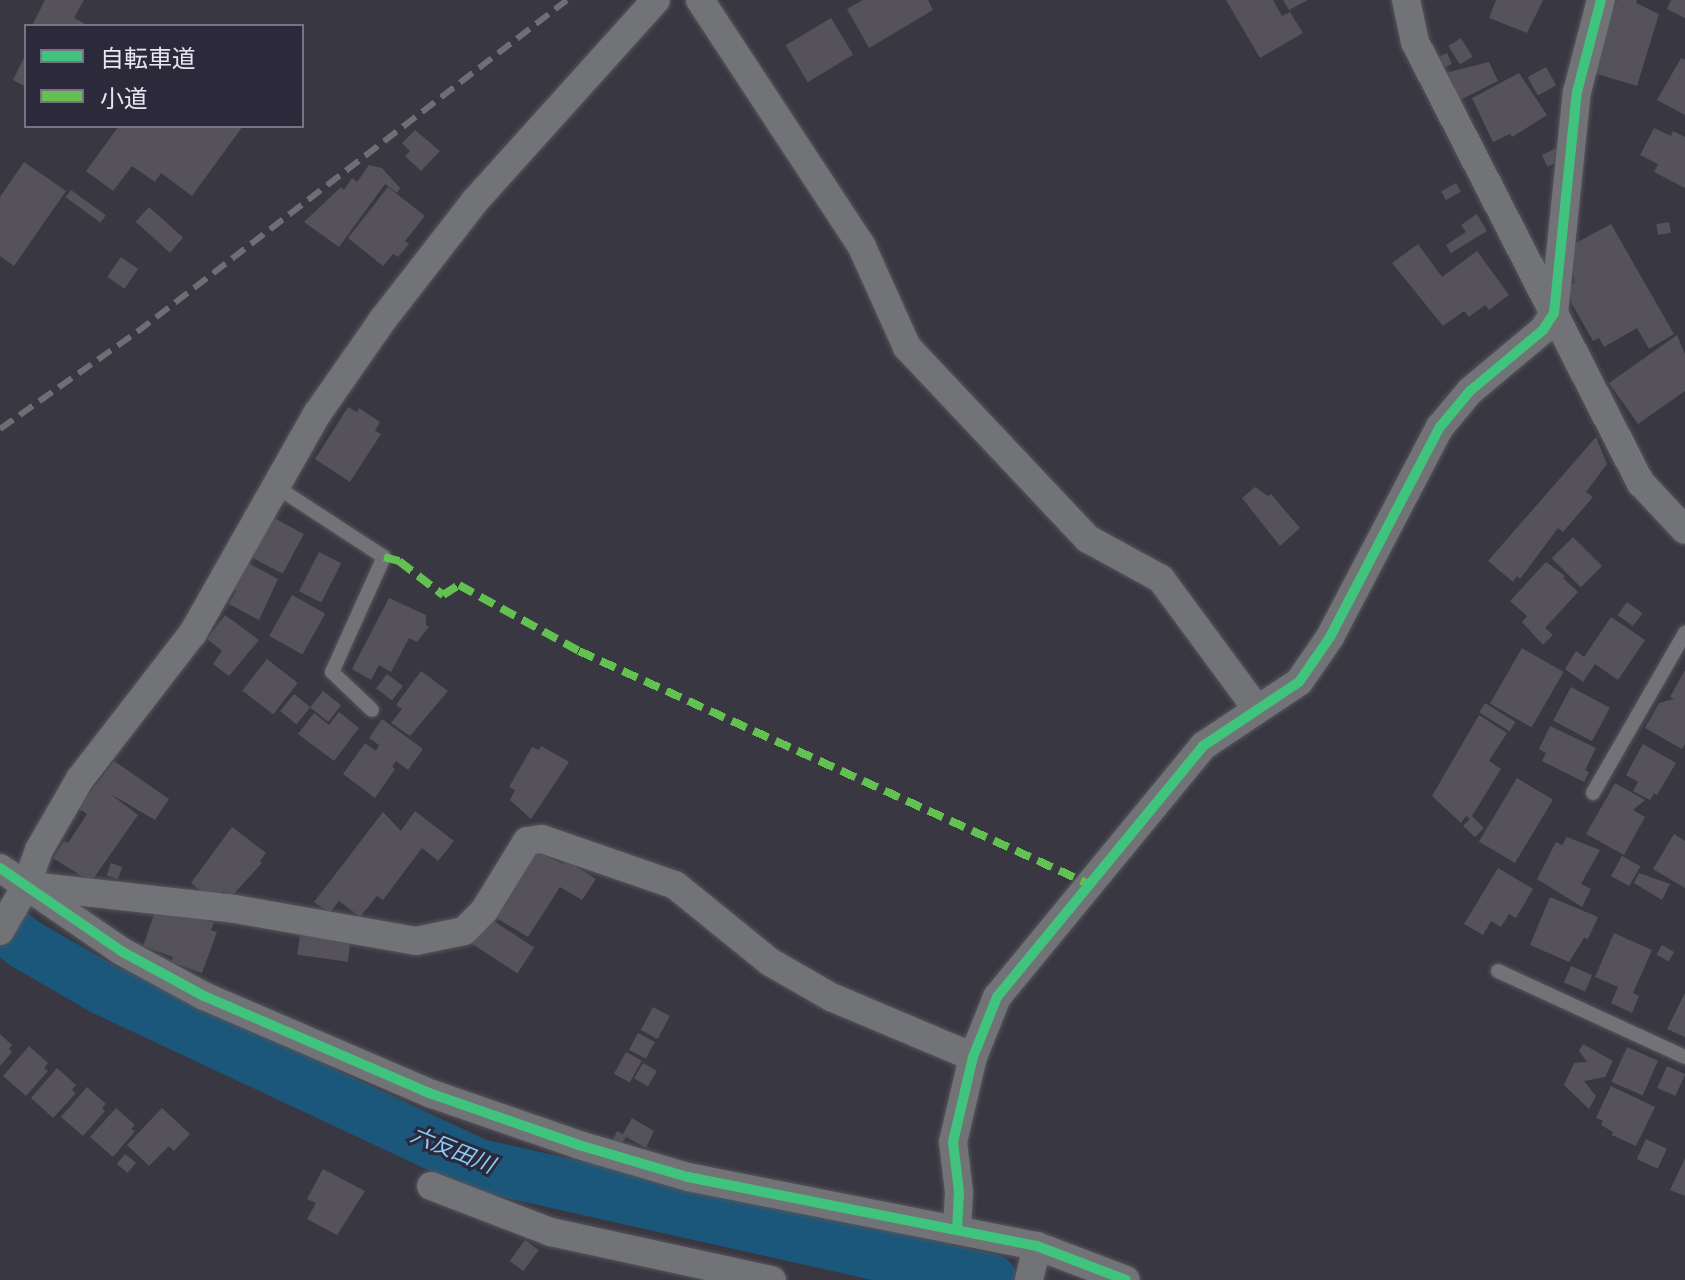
<!DOCTYPE html>
<html>
<head>
<meta charset="utf-8">
<style>
  body { margin:0 }
  #map { position:relative; width:1685px; height:1280px; overflow:hidden; background:#393741; font-family:"Golos Text","Noto Sans JP",sans-serif }
  div>[style] { position:absolute }
  .river>* { height:52px; margin:-26px; padding:0 26px; transform-origin:26px; border-radius:26px; background:#1b577a }
  .building>* { inset:0; background:#55525a; transform-origin:0 0 }
  .roads { filter:drop-shadow(0 0 2px #56545c) drop-shadow(0 0 2px #56545c) }
  .lane>* { height:14px; margin:-7px; padding:0 7px; transform-origin:7px; border-radius:7px; background:#727377 }
  .street>* { height:28px; margin:-14px; padding:0 14px; transform-origin:14px; border-radius:14px; background:#727377 }
  .rail>* { height:6px; margin-top:-3px; transform-origin:0; background:repeating-linear-gradient(90deg,#6f6e74 0 16px,transparent 0 24px) }
  .quiet>* { height:8px; margin-top:-4px; transform-origin:0; background:repeating-linear-gradient(90deg,#63c152 0 16px,transparent 0 24px) }
  .cycleway>* { height:10px; margin:-5px; padding:0 5px; transform-origin:5px; border-radius:5px; background:#40c37c }
  span { translate:-50% -50%; white-space:nowrap; text-align:center; line-height:1.15; -webkit-text-stroke:6px #2c293a; paint-order:stroke }
  .water-label { font-size:22px; color:#89cdfb; font-style:italic }
  .legend { position:absolute; left:24px; top:24px; width:280px; height:104px; box-sizing:border-box; background:#2c293a; border:2px solid #777483; margin:0; padding:10px 14px; list-style:none; font-size:24px; color:#e7e5f1 }
  .legend li { display:flex; align-items:center; gap:16px; height:40px }
  .legend b { width:40px; border:2px solid #777483 }
</style>
</head>
<body>
<div id="map">
  <div class="river">
    <i style="left:0;top:924px;width:32px;rotate:39deg"></i>
    <i style="left:25px;top:944px;width:92px;rotate:29.9deg"></i>
    <i style="left:105px;top:990px;width:413px;rotate:25.1deg"></i>
    <i style="left:479px;top:1165px;width:525px;rotate:12.66deg"></i>
  </div>
  <div class="building">
    <i style="clip-path:polygon(45px 0,84px 0,74px 18px,89px 26px,32px 26px)"></i>
    <i style="clip-path:polygon(863px 0,928px 0,933px 10px,869px 48px,847px 9px)"></i>
    <i style="clip-path:polygon(1226px 0,1273px 0,1282px 16px,1290px 12px,1303px 33px,1260px 58px)"></i>
    <i style="clip-path:polygon(1283px 0,1308px 0,1289px 10px)"></i>
    <i style="clip-path:polygon(1496px 0,1543px 0,1527px 33px,1489px 18px)"></i>
    <i style="clip-path:polygon(1617px 0,1637px 0,1636px 3px,1659px 14px,1637px 86px,1594px 73px)"></i>
    <i style="clip-path:polygon(1671px 0,1685px 0,1685px 18px,1667px 9px)"></i>
    <i style="left:831px;top:18px;width:43px;height:53px;rotate:59deg"></i>
    <i style="left:1461px;top:38px;width:22px;height:15px;rotate:58deg"></i>
    <i style="left:1447px;top:53px;width:12px;height:11px;rotate:66deg"></i>
    <i style="clip-path:polygon(26px 54px,26px 87px,13px 80px)"></i>
    <i style="clip-path:polygon(1681px 58px,1685px 60px,1685px 115px,1657px 100px)"></i>
    <i style="clip-path:polygon(1489px 62px,1498px 81px,1458px 101px,1445px 73px)"></i>
    <i style="left:1546px;top:67px;width:21px;height:21px;rotate:61deg"></i>
    <i style="clip-path:polygon(1519px 73px,1547px 115px,1512px 137px,1510px 134px,1493px 142px,1472px 98px)"></i>
    <i style="clip-path:polygon(119px 126px,243px 126px,192px 196px,161px 173px,155px 182px,132px 166px,113px 191px,86px 171px)"></i>
    <i style="clip-path:polygon(1654px 128px,1671px 136px,1673px 131px,1685px 137px,1685px 188px,1654px 172px,1658px 164px,1640px 155px)"></i>
    <i style="clip-path:polygon(415px 130px,440px 151px,421px 171px,405px 156px,410px 151px,402px 143px)"></i>
    <i style="left:1556px;top:148px;width:13px;height:16px;rotate:63deg"></i>
    <i style="clip-path:polygon(24px 162px,66px 191px,14px 266px,0 256px,0 197px)"></i>
    <i style="clip-path:polygon(369px 165px,382px 168px,400px 188px,397px 193px,385px 184px,339px 247px,304px 222px,341px 187px,344px 190px,352px 178px,357px 182px)"></i>
    <i style="left:1456px;top:183px;width:10px;height:17px;rotate:61deg"></i>
    <i style="clip-path:polygon(388px 187px,425px 216px,405px 241px,409px 244px,398px 257px,393px 254px,383px 266px,348px 238px)"></i>
    <i style="left:71px;top:190px;width:43px;height:9px;rotate:36deg"></i>
    <i style="left:149px;top:207px;width:46px;height:20px;rotate:42deg"></i>
    <i style="clip-path:polygon(1477px 214px,1487px 231px,1451px 253px,1446px 245px,1466px 232px,1461px 225px)"></i>
    <i style="left:1669px;top:222px;width:11px;height:13px;rotate:80deg"></i>
    <i style="clip-path:polygon(1611px 224px,1674px 334px,1649px 349px,1637px 328px,1604px 347px,1599px 338px,1593px 341px,1572px 304px,1568px 285px,1575px 283px,1572px 268px,1574px 244px)"></i>
    <i style="clip-path:polygon(1418px 244px,1442px 277px,1477px 251px,1509px 295px,1489px 310px,1485px 305px,1469px 317px,1464px 311px,1443px 326px,1392px 263px)"></i>
    <i style="left:121px;top:257px;width:21px;height:24px;rotate:35deg"></i>
    <i style="clip-path:polygon(1677px 335px,1685px 354px,1685px 391px,1638px 424px,1609px 383px)"></i>
    <i style="clip-path:polygon(348px 407px,357px 412px,359px 408px,380px 422px,375px 431px,381px 434px,350px 482px,315px 459px)"></i>
    <i style="clip-path:polygon(1596px 437px,1607px 464px,1586px 492px,1593px 497px,1563px 532px,1558px 528px,1520px 579px,1517px 576px,1513px 582px,1488px 561px)"></i>
    <i style="clip-path:polygon(1255px 487px,1268px 496px,1271px 494px,1300px 528px,1280px 546px,1242px 498px)"></i>
    <i style="left:272px;top:517px;width:36px;height:45px;rotate:28deg"></i>
    <i style="left:1573px;top:537px;width:41px;height:30px;rotate:45deg"></i>
    <i style="left:319px;top:552px;width:25px;height:44px;rotate:27deg"></i>
    <i style="clip-path:polygon(246px 562px,278px 579px,259px 620px,229px 604px,236px 591px,232px 589px)"></i>
    <i style="clip-path:polygon(1546px 562px,1565px 576px,1563px 578px,1578px 592px,1545px 628px,1553px 635px,1543px 645px,1522px 622px,1527px 616px,1510px 601px)"></i>
    <i style="left:292px;top:595px;width:38px;height:47px;rotate:29deg"></i>
    <i style="clip-path:polygon(389px 598px,426px 615px,426px 625px,429px 627px,417px 642px,409px 638px,391px 672px,379px 665px,371px 680px,352px 669px)"></i>
    <i style="left:1627px;top:602px;width:19px;height:16px;rotate:36deg"></i>
    <i style="clip-path:polygon(225px 615px,259px 640px,229px 676px,213px 664px,222px 651px,207px 639px)"></i>
    <i style="clip-path:polygon(1611px 617px,1645px 640px,1618px 680px,1595px 664px,1583px 682px,1565px 669px,1576px 651px,1584px 657px)"></i>
    <i style="left:1522px;top:648px;width:48px;height:64px;rotate:30deg"></i>
    <i style="left:267px;top:659px;width:39px;height:40px;rotate:38deg"></i>
    <i style="clip-path:polygon(1685px 670px,1685px 744px,1682px 749px,1645px 728px,1659px 703px,1674px 699px,1670px 697px)"></i>
    <i style="clip-path:polygon(421px 671px,448px 691px,410px 736px,391px 723px,402px 709px,396px 705px)"></i>
    <i style="left:387px;top:674px;width:20px;height:18px;rotate:37deg"></i>
    <i style="left:1571px;top:687px;width:44px;height:38px;rotate:28deg"></i>
    <i style="left:323px;top:691px;width:23px;height:21px;rotate:38deg"></i>
    <i style="left:294px;top:694px;width:21px;height:22px;rotate:39deg"></i>
    <i style="left:1485px;top:703px;width:36px;height:11px;rotate:32deg"></i>
    <i style="clip-path:polygon(339px 712px,359px 728px,334px 761px,298px 734px,314px 713px,329px 725px)"></i>
    <i style="clip-path:polygon(1479px 715px,1507px 733px,1489px 761px,1501px 769px,1472px 816px,1484px 828px,1475px 837px,1463px 826px,1470px 819px,1466px 816px,1461px 823px,1432px 796px)"></i>
    <i style="clip-path:polygon(382px 719px,423px 749px,408px 770px,396px 761px,392px 767px,395px 769px,375px 798px,343px 774px,365px 743px,376px 751px,379px 745px,369px 738px)"></i>
    <i style="clip-path:polygon(1550px 726px,1596px 748px,1585px 770px,1589px 772px,1584px 782px,1542px 761px,1546px 753px,1539px 749px)"></i>
    <i style="clip-path:polygon(1643px 744px,1676px 763px,1657px 795px,1654px 793px,1650px 800px,1633px 791px,1638px 782px,1626px 775px)"></i>
    <i style="clip-path:polygon(541px 746px,569px 762px,531px 819px,510px 800px,515px 790px,509px 787px,532px 747px,539px 750px)"></i>
    <i style="clip-path:polygon(114px 761px,169px 799px,155px 820px,109px 793px,138px 815px,91px 882px,53px 858px,64px 841px,68px 843px,87px 814px,78px 808px)"></i>
    <i style="left:1517px;top:778px;width:42px;height:74px;rotate:31deg"></i>
    <i style="clip-path:polygon(1615px 783px,1645px 800px,1633px 810px,1645px 817px,1624px 855px,1586px 834px)"></i>
    <i style="clip-path:polygon(415px 811px,454px 841px,438px 861px,422px 848px,383px 900px,377px 896px,360px 917px,339px 901px,330px 913px,314px 902px,383px 812px,401px 831px)"></i>
    <i style="clip-path:polygon(232px 827px,266px 853px,260px 861px,262px 863px,231px 897px,223px 891px,218px 898px,206px 895px,191px 883px)"></i>
    <i style="clip-path:polygon(1674px 834px,1685px 841px,1685px 888px,1653px 869px)"></i>
    <i style="clip-path:polygon(1567px 837px,1600px 850px,1581px 884px,1591px 889px,1582px 907px,1537px 879px,1556px 842px,1562px 845px)"></i>
    <i style="clip-path:polygon(534px 850px,563px 864px,566px 860px,596px 879px,582px 900px,560px 887px,528px 937px,493px 916px)"></i>
    <i style="left:1622px;top:856px;width:21px;height:23px;rotate:29deg"></i>
    <i style="left:111px;top:863px;width:12px;height:13px;rotate:20deg"></i>
    <i style="clip-path:polygon(1498px 868px,1533px 889px,1516px 918px,1509px 914px,1501px 927px,1491px 921px,1483px 935px,1464px 924px)"></i>
    <i style="clip-path:polygon(1639px 873px,1670px 884px,1662px 900px,1634px 883px)"></i>
    <i style="clip-path:polygon(1550px 897px,1598px 917px,1588px 939px,1584px 938px,1569px 962px,1530px 945px)"></i>
    <i style="clip-path:polygon(157px 906px,214px 923px,211px 930px,217px 932px,202px 973px,171px 962px,173px 957px,143px 946px)"></i>
    <i style="left:489px;top:918px;width:54px;height:31px;rotate:33deg"></i>
    <i style="left:301px;top:928px;width:51px;height:27px;rotate:8deg"></i>
    <i style="clip-path:polygon(1614px 933px,1652px 950px,1633px 993px,1639px 996px,1632px 1013px,1611px 1003px,1618px 987px,1595px 977px)"></i>
    <i style="left:1662px;top:945px;width:14px;height:11px;rotate:30deg"></i>
    <i style="left:1571px;top:966px;width:23px;height:18px;rotate:23deg"></i>
    <i style="clip-path:polygon(1685px 993px,1685px 1037px,1667px 1029px)"></i>
    <i style="left:653px;top:1007px;width:19px;height:26px;rotate:28deg"></i>
    <i style="left:638px;top:1033px;width:19px;height:19px;rotate:28deg"></i>
    <i style="clip-path:polygon(0 1034px,12px 1045px,9px 1049px,12px 1052px,0 1066px)"></i>
    <i style="clip-path:polygon(1583px 1044px,1613px 1061px,1605px 1077px,1584px 1081px,1596px 1096px,1589px 1109px,1564px 1085px,1574px 1063px,1587px 1062px,1579px 1051px)"></i>
    <i style="clip-path:polygon(29px 1046px,48px 1063px,44px 1068px,48px 1071px,26px 1096px,3px 1076px)"></i>
    <i style="left:1627px;top:1047px;width:34px;height:38px;rotate:24deg"></i>
    <i style="left:626px;top:1052px;width:18px;height:25px;rotate:29deg"></i>
    <i style="left:643px;top:1063px;width:16px;height:18px;rotate:30deg"></i>
    <i style="left:1667px;top:1066px;width:20px;height:24px;rotate:24deg"></i>
    <i style="clip-path:polygon(57px 1068px,76px 1085px,72px 1090px,76px 1093px,53px 1118px,31px 1098px)"></i>
    <i style="clip-path:polygon(1611px 1086px,1655px 1107px,1636px 1146px,1612px 1135px,1613px 1132px,1601px 1125px,1603px 1121px,1596px 1118px)"></i>
    <i style="clip-path:polygon(87px 1087px,106px 1104px,102px 1108px,105px 1111px,83px 1136px,61px 1117px)"></i>
    <i style="clip-path:polygon(116px 1108px,135px 1125px,131px 1129px,135px 1131px,113px 1157px,90px 1137px)"></i>
    <i style="clip-path:polygon(162px 1108px,190px 1134px,174px 1151px,169px 1146px,149px 1166px,127px 1145px)"></i>
    <i style="clip-path:polygon(632px 1118px,654px 1131px,646px 1148px,626px 1137px,621px 1145px,613px 1140px,617px 1131px,623px 1134px)"></i>
    <i style="left:1646px;top:1139px;width:23px;height:22px;rotate:25deg"></i>
    <i style="left:125px;top:1154px;width:14px;height:13px;rotate:39deg"></i>
    <i style="clip-path:polygon(1685px 1158px,1685px 1196px,1670px 1190px)"></i>
    <i style="clip-path:polygon(323px 1169px,365px 1191px,337px 1235px,307px 1219px,316px 1203px,307px 1199px)"></i>
    <i style="left:525px;top:1240px;width:17px;height:26px;rotate:36deg"></i>
  </div>
  <div class="roads">
    <div class="lane">
      <i style="left:275px;top:486px;width:130px;rotate:33.1deg"></i>
      <i style="left:384px;top:557px;width:126px;rotate:114.3deg"></i>
      <i style="left:332px;top:672px;width:55px;rotate:43.5deg"></i>
      <i style="left:1593px;top:793px;width:185px;rotate:-60.1deg"></i>
      <i style="left:1498px;top:971px;width:206px;rotate:24.7deg"></i>
    </div>
    <div class="street">
      <i style="left:700px;top:0;width:295px;rotate:56.7deg"></i>
      <i style="left:862px;top:247px;width:110px;rotate:65.8deg"></i>
      <i style="left:907px;top:347px;width:264px;rotate:46.7deg"></i>
      <i style="left:1088px;top:539px;width:83px;rotate:28.7deg"></i>
      <i style="left:1161px;top:579px;width:160px;rotate:53.6deg"></i>
      <i style="left:1406px;top:0;width:43px;rotate:77.9deg"></i>
      <i style="left:1415px;top:42px;width:496px;rotate:62.9deg"></i>
      <i style="left:1641px;top:483px;width:64px;rotate:46.9deg"></i>
      <i style="left:0;top:868px;width:147px;rotate:34.4deg"></i>
      <i style="left:121px;top:951px;width:94px;rotate:28.5deg"></i>
      <i style="left:204px;top:996px;width:248px;rotate:23.3deg"></i>
      <i style="left:432px;top:1094px;width:156px;rotate:19.1deg"></i>
      <i style="left:579px;top:1145px;width:114px;rotate:16.4deg"></i>
      <i style="left:688px;top:1177px;width:356px;rotate:11.2deg"></i>
      <i style="left:1037px;top:1246px;width:95px;rotate:20.9deg"></i>
      <i style="left:31px;top:886px;width:205px;rotate:6.4deg"></i>
      <i style="left:235px;top:909px;width:184px;rotate:10deg"></i>
      <i style="left:416px;top:941px;width:49px;rotate:-11.8deg"></i>
      <i style="left:464px;top:931px;width:28px;rotate:-45deg"></i>
      <i style="left:484px;top:911px;width:82px;rotate:-58.4deg"></i>
      <i style="left:527px;top:841px;width:15px;rotate:-8deg"></i>
      <i style="left:542px;top:839px;width:141px;rotate:19.1deg"></i>
      <i style="left:675px;top:885px;width:122px;rotate:39deg"></i>
      <i style="left:770px;top:962px;width:70px;rotate:29.8deg"></i>
      <i style="left:831px;top:997px;width:154px;rotate:22.9deg"></i>
      <i style="left:0;top:931px;width:52px;rotate:-60deg"></i>
      <i style="left:26px;top:886px;width:38px;rotate:-70deg"></i>
      <i style="left:39px;top:850px;width:82px;rotate:-60deg"></i>
      <i style="left:80px;top:779px;width:185px;rotate:-52.3deg"></i>
      <i style="left:193px;top:633px;width:252px;rotate:-60.5deg"></i>
      <i style="left:317px;top:414px;width:117px;rotate:-55.1deg"></i>
      <i style="left:384px;top:318px;width:148px;rotate:-52.1deg"></i>
      <i style="left:475px;top:201px;width:270px;rotate:-48deg"></i>
      <i style="left:431px;top:1186px;width:129px;rotate:21deg"></i>
      <i style="left:551px;top:1232px;width:226px;rotate:12.3deg"></i>
      <i style="left:957px;top:1230px;width:38px;rotate:-87deg"></i>
      <i style="left:959px;top:1192px;width:50px;rotate:-96.8deg"></i>
      <i style="left:953px;top:1142px;width:87px;rotate:-76.8deg"></i>
      <i style="left:973px;top:1057px;width:65px;rotate:-68.2deg"></i>
      <i style="left:997px;top:997px;width:325px;rotate:-50.6deg"></i>
      <i style="left:1203px;top:746px;width:115px;rotate:-33.7deg"></i>
      <i style="left:1299px;top:682px;width:55px;rotate:-55.4deg"></i>
      <i style="left:1330px;top:637px;width:237px;rotate:-62.4deg"></i>
      <i style="left:1440px;top:427px;width:47px;rotate:-50.2deg"></i>
      <i style="left:1470px;top:391px;width:95px;rotate:-39.9deg"></i>
      <i style="left:1543px;top:330px;width:20px;rotate:-57deg"></i>
      <i style="left:1554px;top:313px;width:222px;rotate:-84.1deg"></i>
      <i style="left:1577px;top:92px;width:95px;rotate:-75.4deg"></i>
      <i style="left:1029px;top:1280px;width:35px;rotate:-77deg"></i>
    </div>
  </div>
  <div class="rail">
    <i style="left:0;top:429px;width:168px;rotate:-35.3deg"></i>
    <i style="left:137px;top:332px;width:543px;rotate:-37.67deg"></i>
  </div>
  <div class="quiet">
    <i style="left:384px;top:557px;width:16px;rotate:15deg"></i>
    <i style="left:399px;top:561px;width:56px;rotate:37.7deg"></i>
    <i style="left:443px;top:595px;width:19px;rotate:-32deg"></i>
    <i style="left:459px;top:585px;width:137px;rotate:28.8deg"></i>
    <i style="left:579px;top:651px;width:563px;rotate:24.56deg"></i>
  </div>
  <div class="cycleway">
    <i style="left:0;top:868px;width:147px;rotate:34.4deg"></i>
    <i style="left:121px;top:951px;width:94px;rotate:28.5deg"></i>
    <i style="left:204px;top:996px;width:248px;rotate:23.3deg"></i>
    <i style="left:432px;top:1094px;width:156px;rotate:19.1deg"></i>
    <i style="left:579px;top:1145px;width:114px;rotate:16.4deg"></i>
    <i style="left:688px;top:1177px;width:356px;rotate:11.2deg"></i>
    <i style="left:1037px;top:1246px;width:95px;rotate:20.9deg"></i>
    <i style="left:957px;top:1230px;width:38px;rotate:-87deg"></i>
    <i style="left:959px;top:1192px;width:50px;rotate:-96.8deg"></i>
    <i style="left:953px;top:1142px;width:87px;rotate:-76.8deg"></i>
    <i style="left:973px;top:1057px;width:65px;rotate:-68.2deg"></i>
    <i style="left:997px;top:997px;width:325px;rotate:-50.6deg"></i>
    <i style="left:1203px;top:746px;width:115px;rotate:-33.7deg"></i>
    <i style="left:1299px;top:682px;width:55px;rotate:-55.4deg"></i>
    <i style="left:1330px;top:637px;width:237px;rotate:-62.4deg"></i>
    <i style="left:1440px;top:427px;width:47px;rotate:-50.2deg"></i>
    <i style="left:1470px;top:391px;width:95px;rotate:-39.9deg"></i>
    <i style="left:1543px;top:330px;width:20px;rotate:-57deg"></i>
    <i style="left:1554px;top:313px;width:222px;rotate:-84.1deg"></i>
    <i style="left:1577px;top:92px;width:95px;rotate:-75.4deg"></i>
  </div>
  <div class="water-label">
    <span style="left:453px;top:1149px;rotate:22deg">六反田川</span>
  </div>
  <ul class="legend">
  <li><b style="height:10px;background:#40c37c"></b>自転車道</li>
  <li><b style="height:10px;background:#63c152"></b>小道</li>
  </ul>
</div>
</body>
</html>
